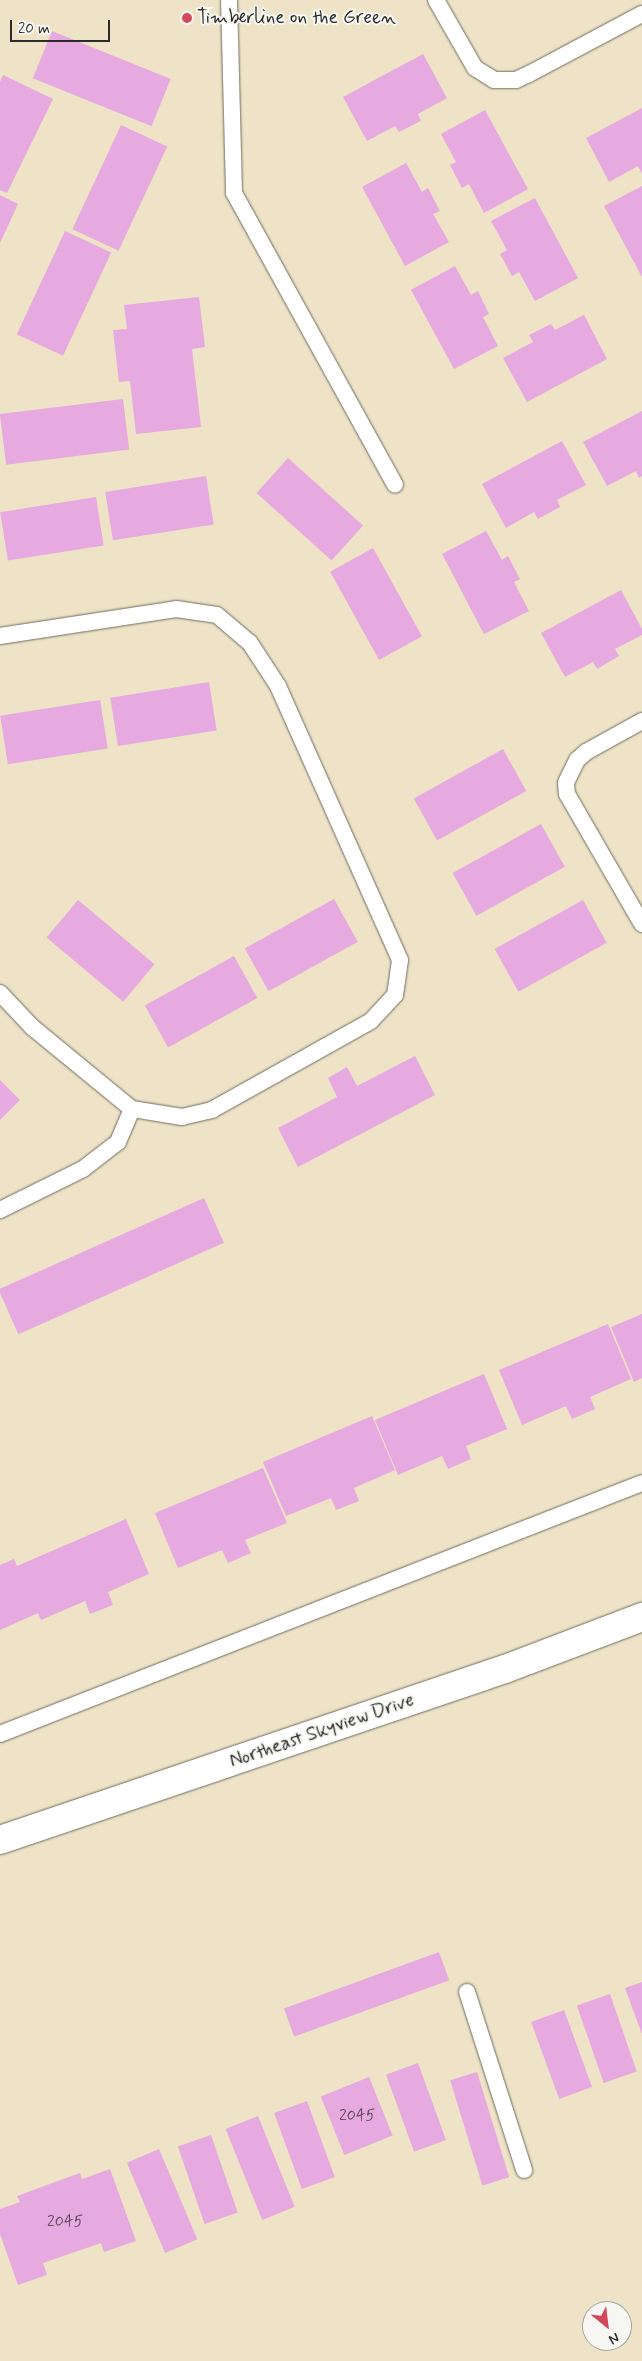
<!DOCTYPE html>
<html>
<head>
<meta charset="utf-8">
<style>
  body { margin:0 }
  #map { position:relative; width:642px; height:2361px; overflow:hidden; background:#eee3c6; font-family:Mynerve,sans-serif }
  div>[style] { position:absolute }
  .building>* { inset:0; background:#e6a9e0; transform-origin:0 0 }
  .roads { filter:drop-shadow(0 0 1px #6f6b61) drop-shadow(0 0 1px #6f6b61) }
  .service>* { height:16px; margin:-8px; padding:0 8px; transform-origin:8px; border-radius:8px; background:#fff }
  .minor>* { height:28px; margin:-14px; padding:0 14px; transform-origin:14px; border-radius:14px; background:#fff }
  .dots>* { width:14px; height:14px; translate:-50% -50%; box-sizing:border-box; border:2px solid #f6f6f2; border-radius:50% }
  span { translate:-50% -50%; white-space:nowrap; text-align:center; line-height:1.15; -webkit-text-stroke:4px #f6f6f2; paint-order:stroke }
  .number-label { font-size:16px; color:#5a4a58 }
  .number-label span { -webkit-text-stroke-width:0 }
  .poi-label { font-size:19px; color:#2b2b2b }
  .left { translate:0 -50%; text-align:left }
  .street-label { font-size:19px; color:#2b2b2b }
  .north { position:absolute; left:582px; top:2301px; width:50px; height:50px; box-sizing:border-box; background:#f6f6f2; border:1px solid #a5a5a2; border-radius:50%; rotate:151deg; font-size:14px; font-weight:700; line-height:20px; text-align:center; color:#2b2b2b }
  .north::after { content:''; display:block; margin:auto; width:18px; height:22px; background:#d1495b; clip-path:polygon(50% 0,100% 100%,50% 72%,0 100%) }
  .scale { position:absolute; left:10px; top:20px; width:100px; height:22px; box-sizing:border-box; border:2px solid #2b2b2b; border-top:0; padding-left:6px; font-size:15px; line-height:18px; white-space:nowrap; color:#2b2b2b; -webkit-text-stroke:4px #f6f6f2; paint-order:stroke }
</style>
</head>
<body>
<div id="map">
  <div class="building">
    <i style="left:52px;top:31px;width:128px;height:51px;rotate:22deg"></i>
    <i style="clip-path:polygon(423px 54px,447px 98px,418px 114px,421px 121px,399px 132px,395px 126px,367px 141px,343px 97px)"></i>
    <i style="clip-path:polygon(3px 75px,53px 99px,7px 193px,0 190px,0 82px)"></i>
    <i style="clip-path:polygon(642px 108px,642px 174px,638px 166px,609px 182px,586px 138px)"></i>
    <i style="clip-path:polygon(485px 110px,528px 189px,484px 213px,469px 184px,462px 188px,450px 165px,456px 162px,441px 134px)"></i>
    <i style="left:121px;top:125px;width:51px;height:115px;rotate:25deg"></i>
    <i style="clip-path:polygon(406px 163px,422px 192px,428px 188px,440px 211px,433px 214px,449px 242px,405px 266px,362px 187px)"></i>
    <i style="clip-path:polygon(642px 186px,642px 277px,604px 206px)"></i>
    <i style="clip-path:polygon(0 195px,18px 204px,0 243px)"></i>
    <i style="clip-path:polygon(535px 198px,578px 278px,535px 301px,519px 272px,512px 276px,500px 254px,507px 250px,491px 221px)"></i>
    <i style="left:65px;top:231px;width:51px;height:114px;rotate:25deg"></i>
    <i style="clip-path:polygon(455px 266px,471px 295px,478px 291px,489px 314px,483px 317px,498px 346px,454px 369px,411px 290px)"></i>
    <i style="clip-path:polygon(199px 297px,205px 347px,192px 349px,201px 427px,136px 434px,130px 381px,119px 382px,113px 330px,127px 329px,124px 305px)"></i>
    <i style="clip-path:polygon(584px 315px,607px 359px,527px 402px,503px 358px,533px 342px,529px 335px,551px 324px,555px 330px)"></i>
    <i style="left:123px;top:399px;width:51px;height:124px;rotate:83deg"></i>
    <i style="clip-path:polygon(642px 411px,642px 476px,639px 478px,636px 471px,607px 486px,583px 442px)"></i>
    <i style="clip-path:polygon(562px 441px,586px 485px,557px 500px,560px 507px,538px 519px,534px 512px,506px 528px,482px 484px)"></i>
    <i style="left:288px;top:458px;width:101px;height:47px;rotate:42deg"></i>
    <i style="left:206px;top:476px;width:49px;height:102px;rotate:81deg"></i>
    <i style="left:96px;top:497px;width:49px;height:97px;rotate:81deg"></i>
    <i style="clip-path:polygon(486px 531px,502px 560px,508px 556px,520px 579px,514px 582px,529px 611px,484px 634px,442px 554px)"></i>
    <i style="left:373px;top:548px;width:101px;height:49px;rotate:61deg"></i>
    <i style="clip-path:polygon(621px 590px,642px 629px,642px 635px,615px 649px,619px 656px,597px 669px,593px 662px,565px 677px,541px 633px)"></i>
    <i style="left:209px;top:682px;width:49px;height:100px;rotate:81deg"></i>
    <i style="left:100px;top:700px;width:49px;height:101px;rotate:81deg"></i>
    <i style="left:503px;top:749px;width:48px;height:102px;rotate:61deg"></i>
    <i style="left:541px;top:824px;width:49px;height:101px;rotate:61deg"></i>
    <i style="left:334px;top:899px;width:49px;height:102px;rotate:61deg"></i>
    <i style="left:78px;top:900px;width:100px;height:49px;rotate:40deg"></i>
    <i style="left:583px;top:900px;width:49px;height:101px;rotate:61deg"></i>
    <i style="left:234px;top:956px;width:48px;height:102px;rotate:61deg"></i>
    <i style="clip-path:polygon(415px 1056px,435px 1095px,298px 1167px,278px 1128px,337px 1097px,328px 1078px,347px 1067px,357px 1086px)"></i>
    <i style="clip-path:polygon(0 1080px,20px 1100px,0 1120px)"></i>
    <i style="left:204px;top:1198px;width:49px;height:225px;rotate:66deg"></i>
    <i style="clip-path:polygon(642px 1314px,642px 1378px,634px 1382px,611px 1327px)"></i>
    <i style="clip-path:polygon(608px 1324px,631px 1379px,590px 1397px,595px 1409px,572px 1419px,566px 1406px,522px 1425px,499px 1370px)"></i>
    <i style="clip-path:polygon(484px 1374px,507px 1429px,466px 1446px,471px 1459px,448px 1469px,442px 1456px,398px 1475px,375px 1420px)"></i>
    <i style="clip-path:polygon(372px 1416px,395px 1470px,354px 1488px,359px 1501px,336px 1510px,331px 1498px,286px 1516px,263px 1462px)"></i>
    <i style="clip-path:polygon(263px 1468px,287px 1523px,245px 1540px,251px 1553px,228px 1563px,222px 1550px,178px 1568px,155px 1513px)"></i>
    <i style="clip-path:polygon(126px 1519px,149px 1574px,108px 1592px,113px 1605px,90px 1614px,85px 1601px,41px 1620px,38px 1613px,0 1630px,0 1565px,14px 1559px,17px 1566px)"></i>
    <i style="left:439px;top:1952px;width:30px;height:165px;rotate:70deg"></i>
    <i style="clip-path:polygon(642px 1982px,642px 2034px,625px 1988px)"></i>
    <i style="left:610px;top:1994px;width:82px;height:35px;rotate:71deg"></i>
    <i style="left:564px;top:2010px;width:82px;height:35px;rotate:70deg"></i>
    <i style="left:418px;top:2063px;width:82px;height:34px;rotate:70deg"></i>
    <i style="left:477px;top:2072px;width:110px;height:28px;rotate:73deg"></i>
    <i style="left:369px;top:2077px;width:63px;height:52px;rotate:68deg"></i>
    <i style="left:307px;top:2101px;width:81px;height:35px;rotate:70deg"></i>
    <i style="left:258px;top:2116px;width:98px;height:35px;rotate:68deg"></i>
    <i style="left:211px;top:2135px;width:82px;height:35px;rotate:71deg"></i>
    <i style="left:159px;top:2149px;width:98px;height:35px;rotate:67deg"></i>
    <i style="clip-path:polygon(110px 2169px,136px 2241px,104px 2252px,101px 2243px,43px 2263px,47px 2275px,18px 2285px,0 2234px,0 2209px,20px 2202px,17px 2196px,80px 2173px,82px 2179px)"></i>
  </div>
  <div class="roads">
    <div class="service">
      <i style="left:229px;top:0;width:193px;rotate:88.5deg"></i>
      <i style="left:234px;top:193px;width:333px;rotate:61.1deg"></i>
      <i style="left:436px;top:0;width:78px;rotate:60.2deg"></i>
      <i style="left:475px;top:68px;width:22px;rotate:32deg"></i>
      <i style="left:494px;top:80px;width:22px"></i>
      <i style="left:516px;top:80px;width:14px;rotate:-25deg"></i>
      <i style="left:529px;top:74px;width:128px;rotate:-28deg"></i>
      <i style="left:0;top:636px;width:178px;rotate:-8.7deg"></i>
      <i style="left:176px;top:609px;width:41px;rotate:8.3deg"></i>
      <i style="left:217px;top:615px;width:43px;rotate:40.3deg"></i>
      <i style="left:250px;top:643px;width:51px;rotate:56.9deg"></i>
      <i style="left:278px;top:686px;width:300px;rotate:66deg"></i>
      <i style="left:400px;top:960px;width:35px;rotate:98deg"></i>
      <i style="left:395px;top:995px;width:35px;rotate:133deg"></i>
      <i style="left:371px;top:1021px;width:182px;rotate:150.8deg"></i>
      <i style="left:212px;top:1110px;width:31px;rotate:167deg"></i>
      <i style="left:182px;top:1117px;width:51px;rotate:-170.9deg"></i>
      <i style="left:132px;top:1109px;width:36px;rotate:113deg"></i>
      <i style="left:118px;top:1142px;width:44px;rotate:142.4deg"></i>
      <i style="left:83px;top:1169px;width:93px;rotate:153.7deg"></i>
      <i style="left:642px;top:721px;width:64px;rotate:151deg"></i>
      <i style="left:586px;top:752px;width:12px;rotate:138deg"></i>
      <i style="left:577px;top:760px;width:25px;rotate:116deg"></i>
      <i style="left:566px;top:783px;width:11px;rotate:85deg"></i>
      <i style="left:567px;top:794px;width:150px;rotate:60deg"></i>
      <i style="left:0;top:993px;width:47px;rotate:46.7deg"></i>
      <i style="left:32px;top:1027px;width:129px;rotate:39.4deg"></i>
      <i style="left:0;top:1734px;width:689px;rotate:-21.35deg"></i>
      <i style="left:467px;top:1992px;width:187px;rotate:72.2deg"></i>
    </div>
    <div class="minor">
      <i style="left:0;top:1840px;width:533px;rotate:-18.71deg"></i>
      <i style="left:505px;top:1669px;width:147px;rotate:-20.8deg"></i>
    </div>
  </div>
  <div class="dots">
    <i style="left:187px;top:18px;background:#d1495b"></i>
  </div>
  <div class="number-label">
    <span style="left:357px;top:2116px">2045</span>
    <span style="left:65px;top:2222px">2045</span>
  </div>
  <div class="poi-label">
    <span class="left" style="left:197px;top:18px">Timberline on the Green</span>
  </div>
  <div class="street-label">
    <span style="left:322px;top:1731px;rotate:-19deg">Northeast Skyview Drive</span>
  </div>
  <div class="north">N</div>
  <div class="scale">20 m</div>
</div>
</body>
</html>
